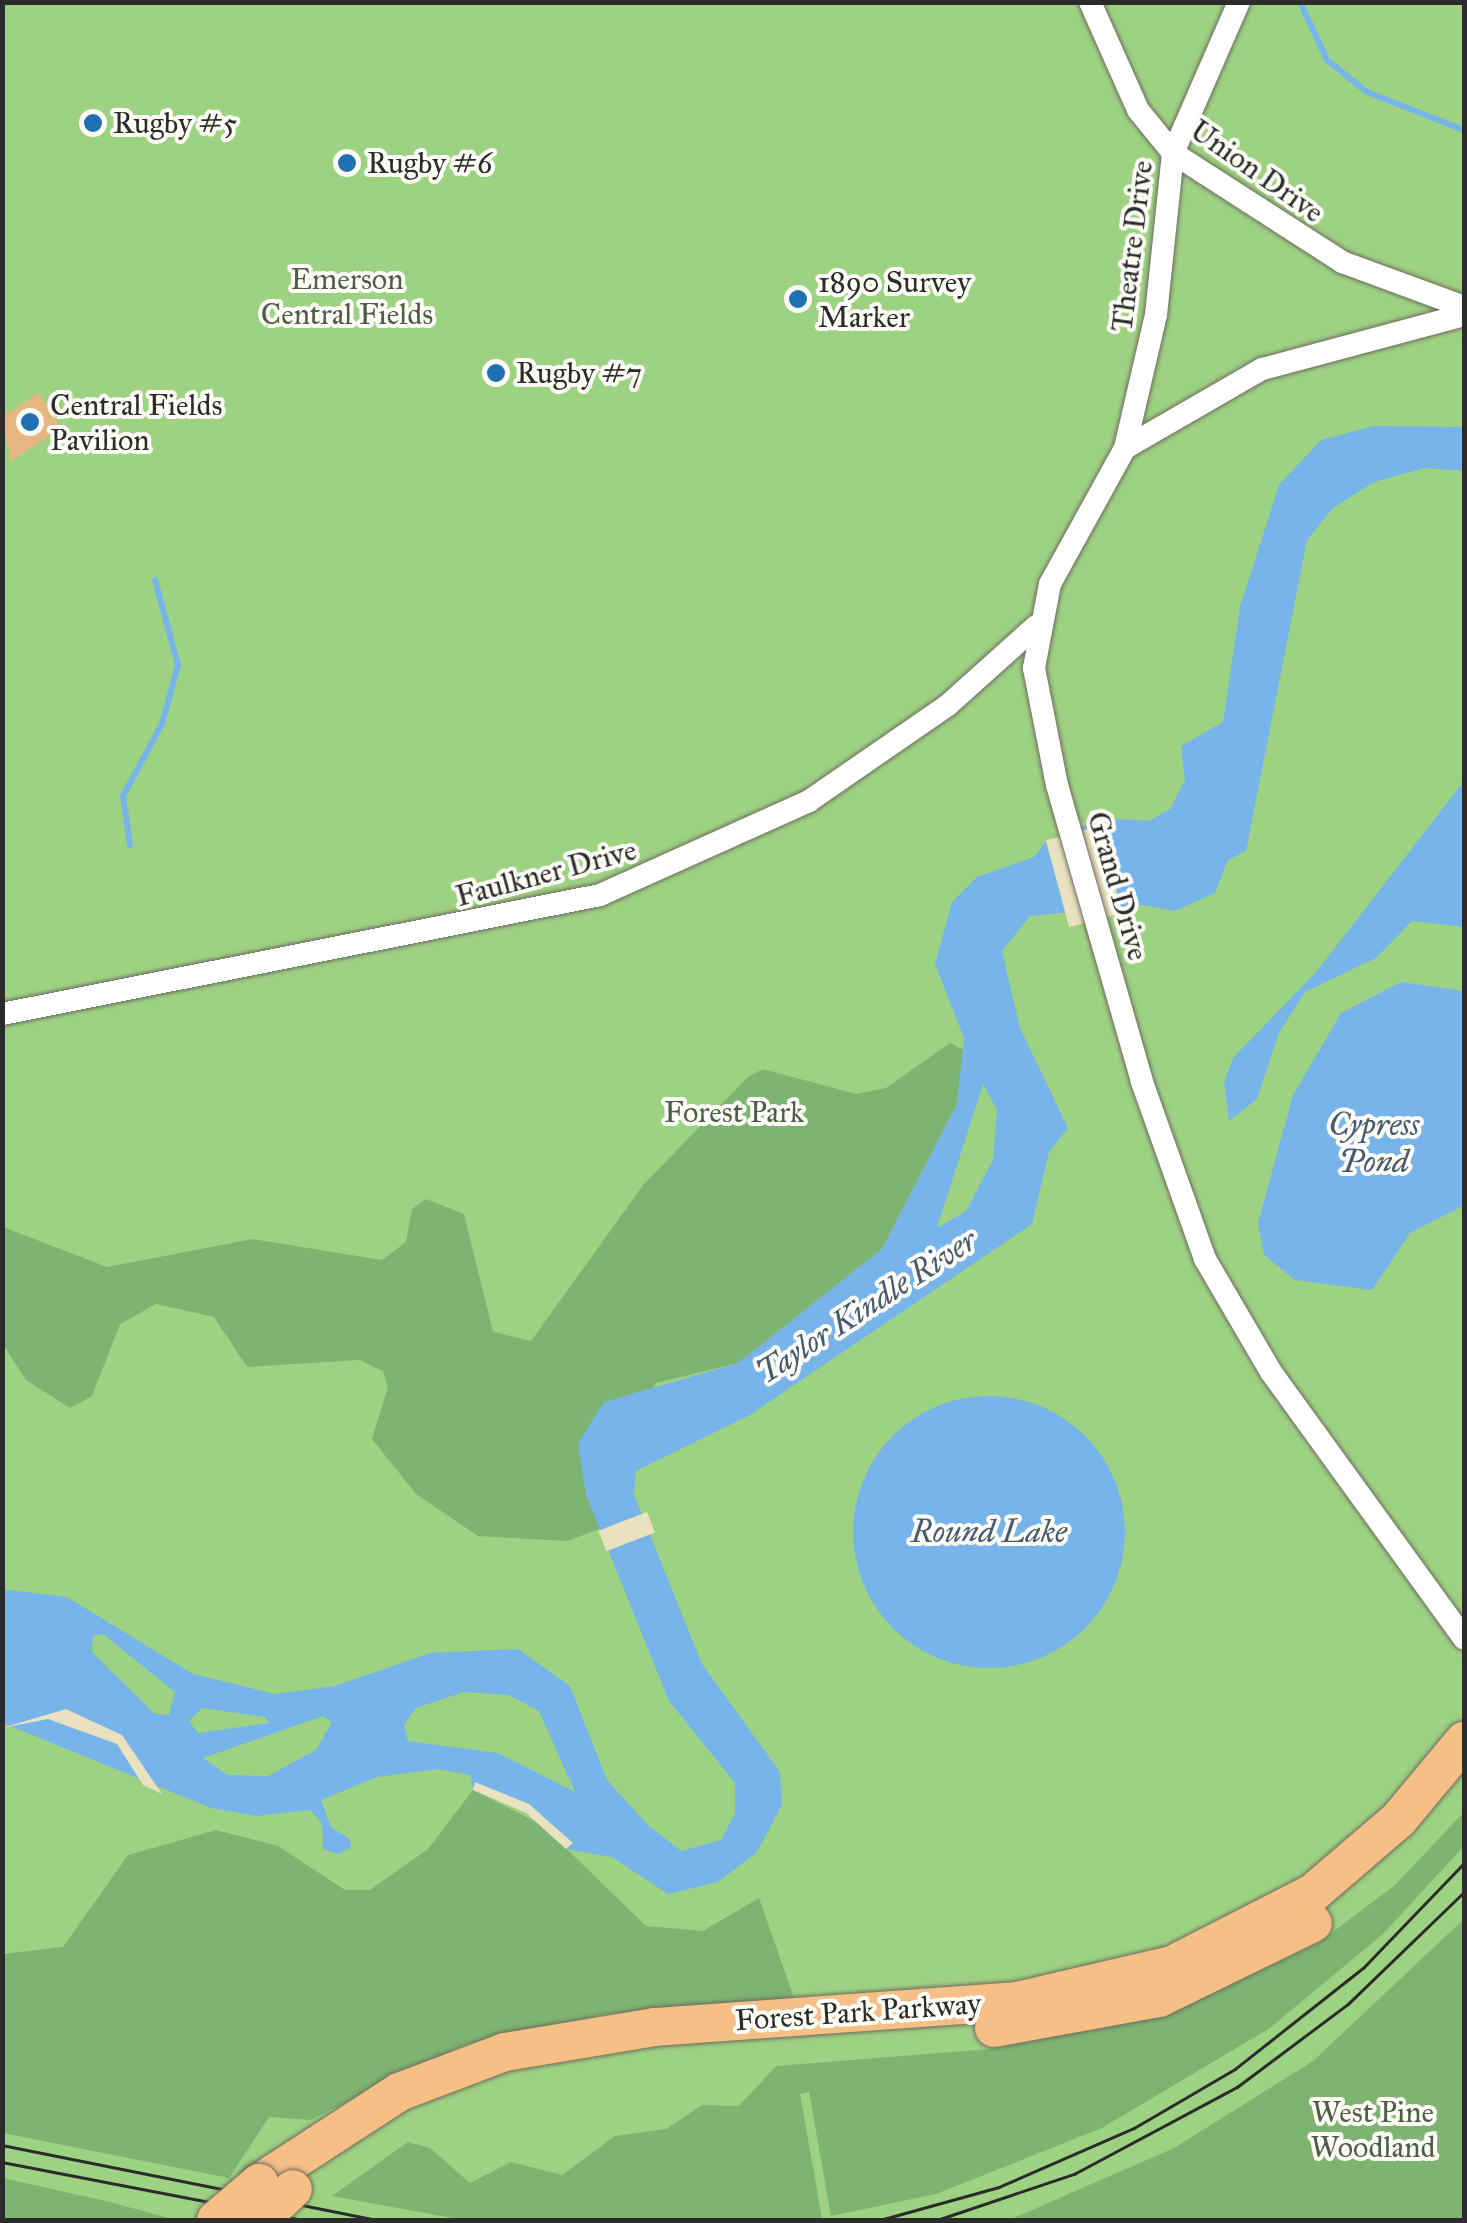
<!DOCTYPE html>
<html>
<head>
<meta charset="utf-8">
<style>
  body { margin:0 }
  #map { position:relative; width:1467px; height:2223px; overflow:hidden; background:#e9e1bf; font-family:"IM FELL Great Primer",serif }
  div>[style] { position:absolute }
  .green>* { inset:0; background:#9ed283; transform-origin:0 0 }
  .forest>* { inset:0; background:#7eb471 }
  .water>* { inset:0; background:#77b4ea }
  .round { border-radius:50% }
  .pier>* { inset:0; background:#e9e1bf; transform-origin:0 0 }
  .stream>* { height:6px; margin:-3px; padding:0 3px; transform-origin:3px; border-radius:3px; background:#77b4ea }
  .building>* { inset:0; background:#e7b782 }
  .roads { filter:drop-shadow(0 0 2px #6e6b5f) drop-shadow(0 0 2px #6e6b5f) }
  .minor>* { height:22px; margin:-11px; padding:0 11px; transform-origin:11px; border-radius:11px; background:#fff }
  .primary>* { height:38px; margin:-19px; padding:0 19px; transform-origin:19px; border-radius:19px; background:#f5bf86 }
  .tram>* { height:2.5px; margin:-1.25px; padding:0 1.25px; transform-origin:1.25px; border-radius:1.25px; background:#2b2b2b }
  .bridges { filter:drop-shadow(0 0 2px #6e6b5f) drop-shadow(0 0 2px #6e6b5f) }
  .primary-bridge>* { height:38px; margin:-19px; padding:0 19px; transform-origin:19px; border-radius:19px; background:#f5bf86 }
  .dots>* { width:28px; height:28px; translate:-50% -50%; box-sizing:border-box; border:5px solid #fdfcf7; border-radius:50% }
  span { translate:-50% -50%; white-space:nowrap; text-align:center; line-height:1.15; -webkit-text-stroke:8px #fdfcf7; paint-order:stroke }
  .poi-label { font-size:30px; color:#2b2b2b }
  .left { translate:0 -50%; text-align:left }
  .street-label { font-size:30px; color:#2b2b2b }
  .park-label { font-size:30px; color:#4e5d45 }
  .water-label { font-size:32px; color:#465b6e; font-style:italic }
  .frame { position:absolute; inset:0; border:5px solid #2b2b2b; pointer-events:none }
</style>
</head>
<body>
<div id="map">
  <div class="green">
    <i style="left:2px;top:3px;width:1462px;height:2217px"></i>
  </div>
  <div class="forest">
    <i style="clip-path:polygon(950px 1043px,964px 1050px,957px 1104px,882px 1249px,738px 1363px,656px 1383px,586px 1495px,603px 1528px,567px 1541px,478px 1536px,416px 1494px,372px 1439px,388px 1387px,383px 1371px,359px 1360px,247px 1367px,214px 1317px,156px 1304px,120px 1324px,92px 1396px,70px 1408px,26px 1380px,3px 1344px,3px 1227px,107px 1267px,253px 1239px,382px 1260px,406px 1242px,412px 1209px,426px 1199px,464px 1214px,493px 1332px,531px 1341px,644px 1184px,748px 1077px,763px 1069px,856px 1094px,886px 1088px)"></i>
    <i style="clip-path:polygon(473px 1790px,542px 1825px,646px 1926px,703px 1931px,759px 1898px,795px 2001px,606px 2014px,466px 2044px,310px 2120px,269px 2117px,229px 2178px,3px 2133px,2px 1954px,63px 1947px,128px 1855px,216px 1830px,278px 1846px,345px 1890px,370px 1890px,428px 1849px)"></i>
    <i style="clip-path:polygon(1464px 1812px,1464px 1846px,1383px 1934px,1270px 2028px,1102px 2128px,936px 2194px,831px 2216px,809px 2092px,800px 2094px,822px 2218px,463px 2220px,332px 2196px,408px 2142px,430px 2148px,470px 2183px,511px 2162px,562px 2175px,615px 2136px,666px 2129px,702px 2105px,739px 2106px,776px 2066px,990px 2049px,1161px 2016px,1317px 1944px,1395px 1885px)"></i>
    <i style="clip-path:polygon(1464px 1919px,1464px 2220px,1009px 2220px,1174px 2148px,1313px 2061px)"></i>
    <i style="clip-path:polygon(3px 2178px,110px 2202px,176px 2220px,3px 2220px)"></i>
  </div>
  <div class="water">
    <i style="clip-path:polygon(evenodd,1374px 426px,1464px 427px,1464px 471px,1425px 468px,1374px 482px,1333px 508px,1307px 540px,1246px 851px,1228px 860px,1215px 893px,1175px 911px,1143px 905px,1030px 916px,1002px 951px,1020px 1028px,1068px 1128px,1049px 1152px,1032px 1224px,750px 1415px,636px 1471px,634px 1495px,702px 1664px,780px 1772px,782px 1805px,757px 1852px,718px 1882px,668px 1894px,612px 1857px,566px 1849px,526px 1813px,473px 1790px,471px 1775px,438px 1769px,377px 1777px,321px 1800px,331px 1827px,350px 1839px,351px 1848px,338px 1854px,323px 1849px,322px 1823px,310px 1810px,256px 1816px,211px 1808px,3px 1723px,2px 1589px,67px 1597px,193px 1674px,275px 1694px,335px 1686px,430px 1653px,518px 1649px,570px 1686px,607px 1780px,648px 1825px,681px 1851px,721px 1840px,735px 1813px,735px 1783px,669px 1701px,586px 1495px,578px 1443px,604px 1402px,738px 1363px,882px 1249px,957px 1104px,964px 1038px,935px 964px,952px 902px,977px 877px,1034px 857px,1046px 841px,1103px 818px,1149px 821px,1170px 809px,1185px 780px,1181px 746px,1223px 722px,1240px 607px,1279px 485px,1321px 440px,1374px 426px,983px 1084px,997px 1110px,993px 1160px,966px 1211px,937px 1228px,983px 1084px,1374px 426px,103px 1634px,175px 1692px,169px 1715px,155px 1714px,92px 1652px,93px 1636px,103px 1634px,1374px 426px,464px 1692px,509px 1695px,539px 1711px,575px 1792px,498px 1753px,408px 1741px,404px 1725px,416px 1708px,464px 1692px,1374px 426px,202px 1708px,265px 1717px,269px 1723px,198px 1733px,189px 1721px,202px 1708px,1374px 426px,323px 1716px,332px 1722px,316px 1750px,268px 1776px,228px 1775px,203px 1758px,323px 1716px)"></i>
    <i style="clip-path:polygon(1464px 781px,1464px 927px,1412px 921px,1376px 958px,1305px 992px,1279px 1033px,1257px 1099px,1229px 1121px,1224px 1082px,1233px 1058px,1317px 971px)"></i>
    <i style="clip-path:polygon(1401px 982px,1464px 991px,1464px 1205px,1410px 1233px,1372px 1290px,1295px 1280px,1264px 1255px,1258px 1223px,1293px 1095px,1341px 1013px)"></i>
    <i class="round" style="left:853px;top:1396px;width:272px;height:272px"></i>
  </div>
  <div class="pier">
    <i style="left:1099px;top:826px;width:90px;height:55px;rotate:75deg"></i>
    <i style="left:647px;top:1512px;width:22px;height:52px;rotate:69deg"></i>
    <i style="clip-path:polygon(66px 1709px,122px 1735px,162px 1794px,143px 1785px,117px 1744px,48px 1719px,2px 1728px)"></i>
    <i style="clip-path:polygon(475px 1782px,529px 1804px,573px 1843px,566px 1849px,526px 1813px,473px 1790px)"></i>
  </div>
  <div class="stream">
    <i style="left:1300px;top:2px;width:64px;rotate:65deg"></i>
    <i style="left:1327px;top:60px;width:51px;rotate:38.7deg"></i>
    <i style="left:1367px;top:92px;width:104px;rotate:21.4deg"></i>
    <i style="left:130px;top:845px;width:49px;rotate:-98.1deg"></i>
    <i style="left:123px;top:796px;width:82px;rotate:-61.6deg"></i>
    <i style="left:162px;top:724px;width:61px;rotate:-74.8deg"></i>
    <i style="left:178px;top:665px;width:88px;rotate:-105.1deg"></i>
  </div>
  <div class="building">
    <i style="clip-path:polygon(39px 393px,61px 428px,11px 461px,2px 417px)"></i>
  </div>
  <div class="roads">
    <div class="minor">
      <i style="left:1090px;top:2px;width:118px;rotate:66deg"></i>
      <i style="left:1138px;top:110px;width:55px;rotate:50.9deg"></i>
      <i style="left:1173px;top:153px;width:201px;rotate:32.8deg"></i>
      <i style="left:1342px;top:262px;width:130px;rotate:20.2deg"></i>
      <i style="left:1464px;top:315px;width:209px;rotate:165deg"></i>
      <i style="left:1262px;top:369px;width:158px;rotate:150deg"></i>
      <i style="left:1125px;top:448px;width:155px;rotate:118.9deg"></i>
      <i style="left:1050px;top:584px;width:86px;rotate:100.8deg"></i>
      <i style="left:1034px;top:668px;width:119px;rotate:78.9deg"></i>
      <i style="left:1057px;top:785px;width:309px;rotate:74deg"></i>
      <i style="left:1142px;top:1082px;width:188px;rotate:70.4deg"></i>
      <i style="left:1205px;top:1259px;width:131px;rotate:59.7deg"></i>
      <i style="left:1271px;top:1372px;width:329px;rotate:54.1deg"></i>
      <i style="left:1125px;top:448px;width:137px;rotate:-76.9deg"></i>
      <i style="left:1156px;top:315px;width:163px;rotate:-84deg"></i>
      <i style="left:1173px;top:153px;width:165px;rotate:-66.4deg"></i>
      <i style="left:2px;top:1014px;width:610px;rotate:-11.25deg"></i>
      <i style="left:600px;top:895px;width:229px;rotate:-24.2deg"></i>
      <i style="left:809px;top:801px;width:169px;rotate:-34.6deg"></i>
      <i style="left:948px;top:705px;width:118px;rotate:-41.9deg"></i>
    </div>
    <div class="primary">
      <i style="left:994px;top:2028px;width:168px;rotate:-10.3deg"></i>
      <i style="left:1159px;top:1998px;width:171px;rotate:-26deg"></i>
      <i style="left:259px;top:2183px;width:167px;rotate:-33deg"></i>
      <i style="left:399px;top:2092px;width:113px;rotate:-20.7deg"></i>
      <i style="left:505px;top:2052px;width:152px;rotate:-9.5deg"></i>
      <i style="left:655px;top:2027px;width:363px;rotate:-4.1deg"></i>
      <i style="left:1017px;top:2001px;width:159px;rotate:-13.1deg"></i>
      <i style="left:1172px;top:1965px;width:158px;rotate:-27.1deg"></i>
      <i style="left:1313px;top:1893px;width:113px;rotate:-40.7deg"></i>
      <i style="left:1399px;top:1819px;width:102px;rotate:-50.2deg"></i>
    </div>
  </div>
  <div class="tram">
    <i style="left:2px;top:2145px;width:382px;rotate:11.3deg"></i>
    <i style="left:2px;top:2162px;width:306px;rotate:10.9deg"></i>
    <i style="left:880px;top:2220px;width:123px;rotate:-15.5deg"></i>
    <i style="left:999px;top:2187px;width:147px;rotate:-23.6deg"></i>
    <i style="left:1134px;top:2128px;width:117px;rotate:-30.3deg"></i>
    <i style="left:1235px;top:2069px;width:164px;rotate:-38.3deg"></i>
    <i style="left:1364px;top:1967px;width:144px;rotate:-46.1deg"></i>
    <i style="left:937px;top:2220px;width:145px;rotate:-18.6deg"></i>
    <i style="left:1074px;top:2174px;width:185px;rotate:-28.1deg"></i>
    <i style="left:1237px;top:2087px;width:139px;rotate:-36.8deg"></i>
    <i style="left:1348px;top:2004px;width:161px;rotate:-44deg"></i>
  </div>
  <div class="bridges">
    <div class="primary-bridge">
      <i style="left:216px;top:2220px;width:57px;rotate:-40.7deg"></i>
      <i style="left:260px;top:2220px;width:45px;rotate:-43.2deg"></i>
    </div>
  </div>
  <div class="dots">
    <i style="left:93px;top:123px;background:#1f6fb2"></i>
    <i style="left:347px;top:163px;background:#1f6fb2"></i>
    <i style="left:798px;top:299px;background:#1f6fb2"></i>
    <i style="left:496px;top:373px;background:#1f6fb2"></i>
    <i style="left:30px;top:422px;background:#1f6fb2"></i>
  </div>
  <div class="poi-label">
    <span class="left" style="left:113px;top:123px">Rugby #5</span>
    <span class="left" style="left:367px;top:163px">Rugby #6</span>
    <span class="left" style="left:818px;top:299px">1890 Survey<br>Marker</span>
    <span class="left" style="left:516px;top:373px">Rugby #7</span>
    <span class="left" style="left:50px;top:422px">Central Fields<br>Pavilion</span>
  </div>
  <div class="street-label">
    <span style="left:1257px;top:171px;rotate:35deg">Union Drive</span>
    <span style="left:1132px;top:246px;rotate:-83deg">Theatre Drive</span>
    <span style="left:546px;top:873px;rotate:-15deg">Faulkner Drive</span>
    <span style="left:1118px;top:886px;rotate:74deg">Grand Drive</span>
    <span style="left:858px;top:2012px;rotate:-4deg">Forest Park Parkway</span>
  </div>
  <div class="park-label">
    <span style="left:347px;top:296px">Emerson<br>Central Fields</span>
    <span style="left:734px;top:1112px">Forest Park</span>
    <span style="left:1373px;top:2129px">West Pine<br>Woodland</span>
  </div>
  <div class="water-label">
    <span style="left:1374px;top:1144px">Cypress<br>Pond</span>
    <span style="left:867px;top:1307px;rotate:-33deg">Taylor Kindle River</span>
    <span style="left:989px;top:1532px">Round Lake</span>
  </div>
  <div class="frame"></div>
</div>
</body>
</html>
